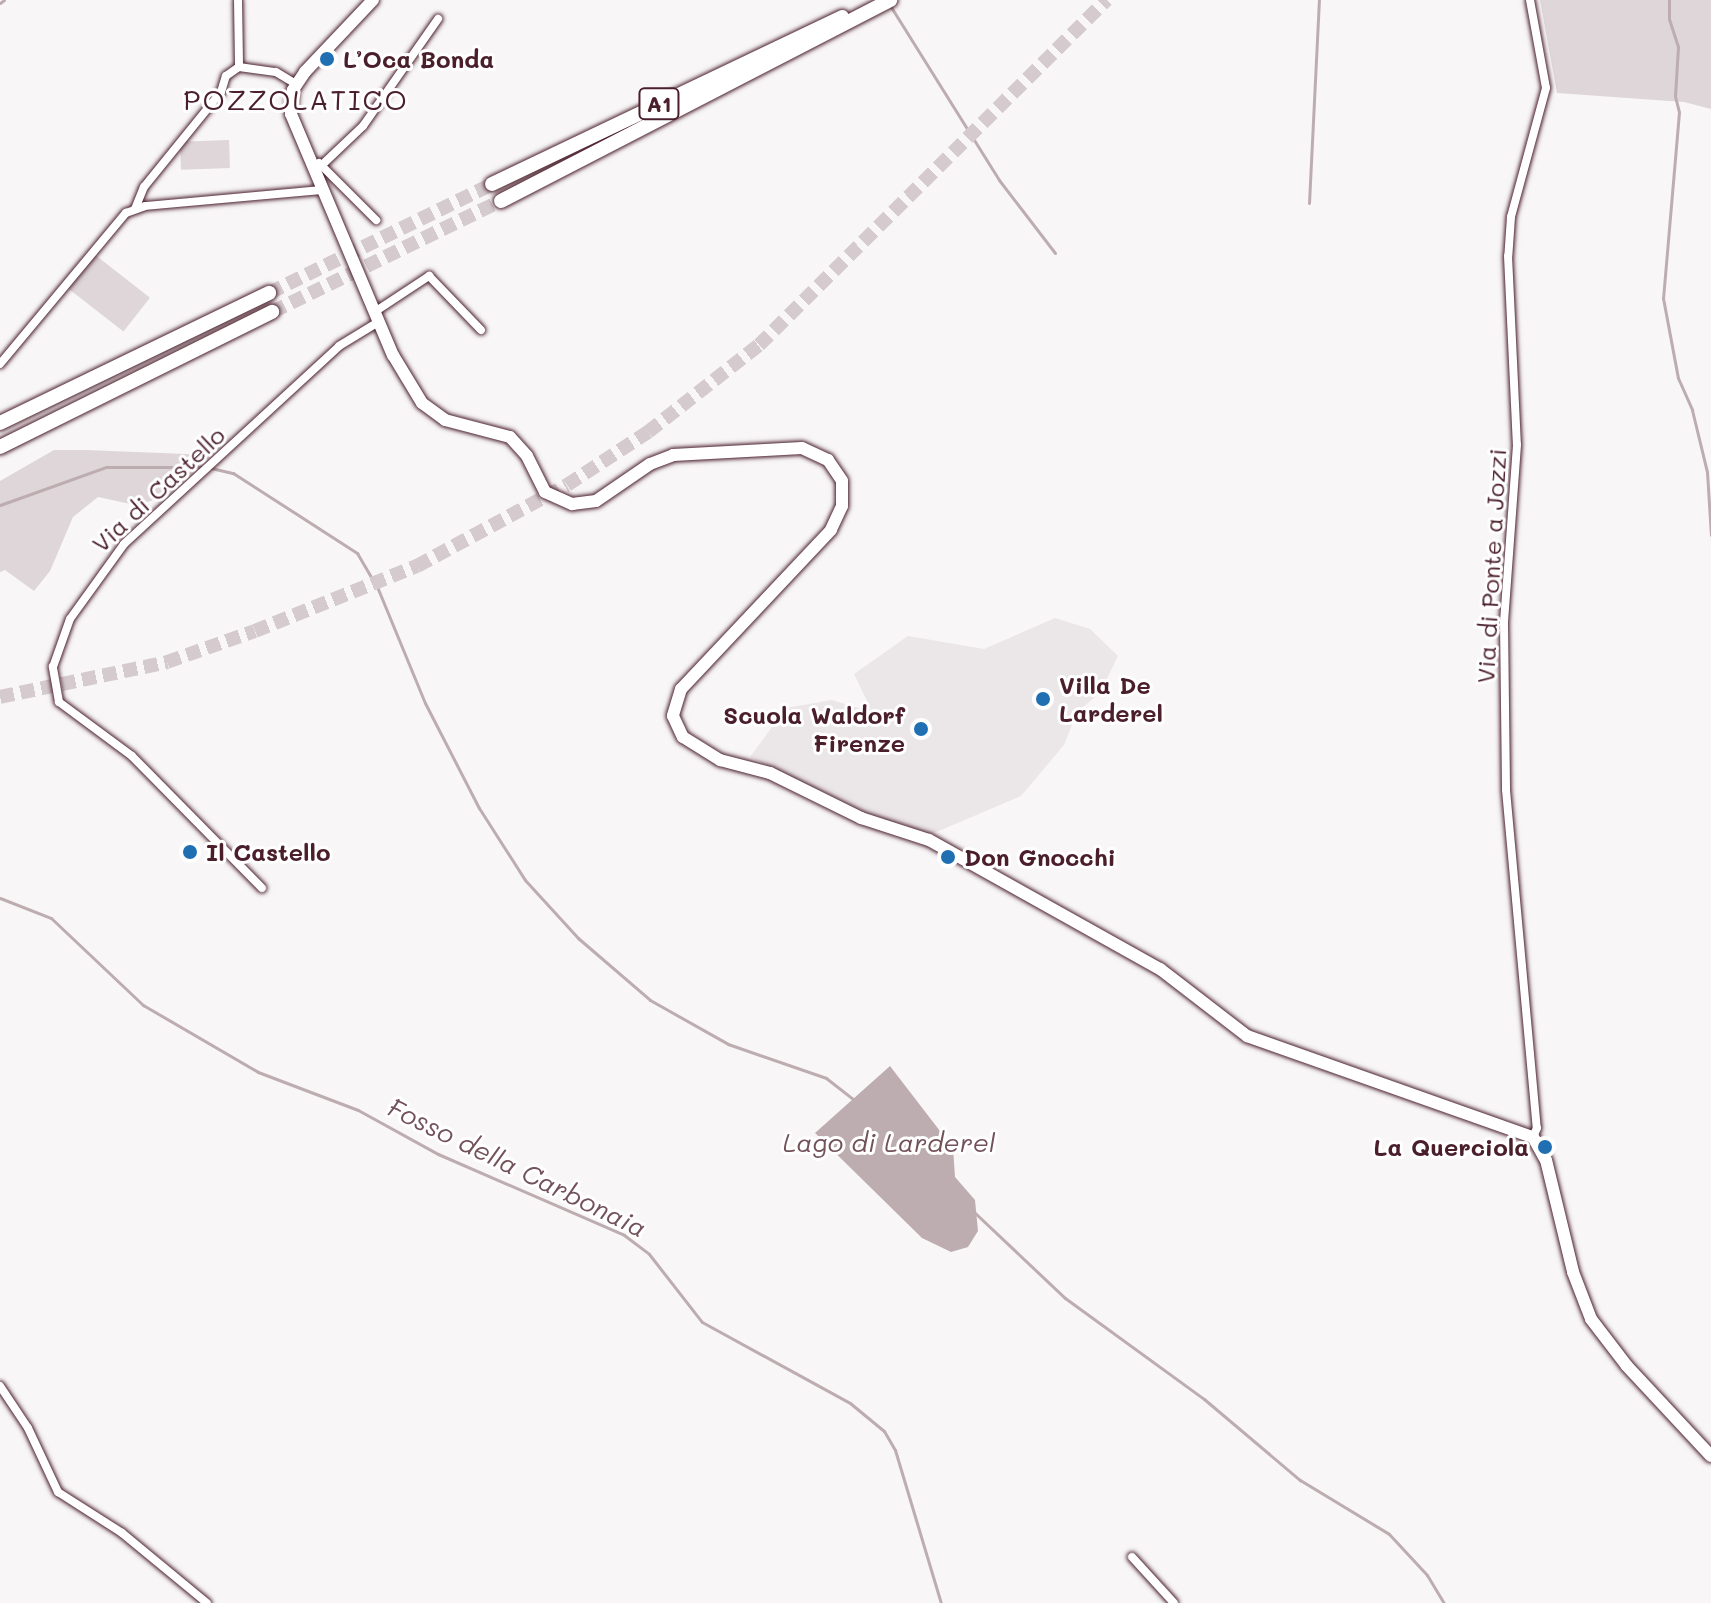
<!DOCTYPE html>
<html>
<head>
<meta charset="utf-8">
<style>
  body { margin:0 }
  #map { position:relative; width:1711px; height:1603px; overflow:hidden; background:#f8f6f7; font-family:Mali,sans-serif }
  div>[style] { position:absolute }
  .built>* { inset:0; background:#ebe6e8 }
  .green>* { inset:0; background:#ded6d9; transform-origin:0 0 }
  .water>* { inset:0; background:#bdadb0 }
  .stream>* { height:3px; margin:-1.5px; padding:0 1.5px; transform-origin:1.5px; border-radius:1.5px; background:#bdadb0 }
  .highway-tunnel>* { height:14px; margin-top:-7px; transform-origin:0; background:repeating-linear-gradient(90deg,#d5cbce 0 14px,transparent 0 21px) }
  .roads { filter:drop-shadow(0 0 2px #4a1f2b) drop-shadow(0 0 2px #4a1f2b) }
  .street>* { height:8px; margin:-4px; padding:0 4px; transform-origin:4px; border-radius:4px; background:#fff }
  .secondary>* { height:12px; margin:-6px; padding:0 6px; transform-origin:6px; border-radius:6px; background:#fff }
  .highway>* { height:14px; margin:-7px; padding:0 7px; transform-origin:7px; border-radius:7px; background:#fff }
  .dots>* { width:22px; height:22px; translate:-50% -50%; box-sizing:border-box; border:4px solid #fff; border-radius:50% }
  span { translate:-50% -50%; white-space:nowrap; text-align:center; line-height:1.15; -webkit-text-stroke:6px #fff; paint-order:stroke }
  .shield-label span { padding:2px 6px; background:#fff; border:2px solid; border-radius:6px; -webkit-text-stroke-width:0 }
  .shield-label { font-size:22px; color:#4a1f2b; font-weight:700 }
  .poi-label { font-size:24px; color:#4a1f2b; font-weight:700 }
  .left { translate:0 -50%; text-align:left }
  .right { translate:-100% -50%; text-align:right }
  .street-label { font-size:24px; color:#4a1f2b }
  .water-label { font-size:26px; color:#72515a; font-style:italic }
  .quarter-label { font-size:28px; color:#4a1f2b; letter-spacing:2px }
</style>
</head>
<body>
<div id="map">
  <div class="built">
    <i style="clip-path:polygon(1055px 618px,1090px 629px,1118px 656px,1100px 693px,1077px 712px,1064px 745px,1021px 796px,927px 836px,883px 822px,750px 757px,786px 708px,832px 700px,862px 709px,869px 705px,854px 674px,908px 636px,984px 649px)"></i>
  </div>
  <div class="green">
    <i style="clip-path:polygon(1540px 0,1711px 0,1711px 109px,1684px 102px,1557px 93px)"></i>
    <i style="left:229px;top:140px;width:28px;height:49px;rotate:88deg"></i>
    <i style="left:94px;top:254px;width:71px;height:43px;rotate:38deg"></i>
    <i style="clip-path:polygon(54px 450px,86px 450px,211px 455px,162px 498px,135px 505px,98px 497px,73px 517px,50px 571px,34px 591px,5px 570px,0 572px,0 481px)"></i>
  </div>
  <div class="water">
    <i style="clip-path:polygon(890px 1066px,953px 1148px,955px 1177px,975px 1200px,978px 1231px,968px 1247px,951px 1252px,922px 1238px,815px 1133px)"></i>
  </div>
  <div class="stream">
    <i style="left:1669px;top:0;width:19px;rotate:90deg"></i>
    <i style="left:1669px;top:19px;width:29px;rotate:72deg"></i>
    <i style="left:1678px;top:47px;width:49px;rotate:93.5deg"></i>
    <i style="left:1675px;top:96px;width:16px;rotate:76deg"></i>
    <i style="left:1679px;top:112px;width:187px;rotate:94.9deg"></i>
    <i style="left:1663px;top:298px;width:81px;rotate:79.4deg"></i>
    <i style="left:1678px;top:378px;width:35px;rotate:66deg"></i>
    <i style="left:1692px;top:410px;width:64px;rotate:76.4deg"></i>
    <i style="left:1707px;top:472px;width:63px;rotate:86.4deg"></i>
    <i style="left:0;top:3px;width:5px;rotate:-37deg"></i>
    <i style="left:891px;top:7px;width:204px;rotate:58deg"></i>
    <i style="left:999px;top:180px;width:92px;rotate:52.5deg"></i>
    <i style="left:1309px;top:203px;width:203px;rotate:-87.2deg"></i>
    <i style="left:211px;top:468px;width:23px;rotate:13deg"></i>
    <i style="left:233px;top:473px;width:148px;rotate:32.8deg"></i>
    <i style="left:357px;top:553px;width:42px;rotate:59.7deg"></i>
    <i style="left:378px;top:589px;width:123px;rotate:67.6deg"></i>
    <i style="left:425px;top:703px;width:118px;rotate:62.8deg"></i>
    <i style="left:479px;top:808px;width:85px;rotate:57.4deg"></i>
    <i style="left:525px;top:880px;width:79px;rotate:47.6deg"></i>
    <i style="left:578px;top:938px;width:95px;rotate:40.7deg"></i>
    <i style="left:650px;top:1000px;width:90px;rotate:29.4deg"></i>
    <i style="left:728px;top:1044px;width:104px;rotate:19.1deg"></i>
    <i style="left:826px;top:1078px;width:34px;rotate:38deg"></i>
    <i style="left:0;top:505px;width:113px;rotate:-19.7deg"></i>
    <i style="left:106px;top:467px;width:98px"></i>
    <i style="left:0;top:898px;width:55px;rotate:21.4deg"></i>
    <i style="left:51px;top:918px;width:127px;rotate:43.4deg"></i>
    <i style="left:143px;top:1005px;width:133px;rotate:30.2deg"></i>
    <i style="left:258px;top:1072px;width:107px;rotate:20.8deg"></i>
    <i style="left:358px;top:1110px;width:91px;rotate:28.8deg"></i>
    <i style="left:438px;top:1154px;width:203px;rotate:23.5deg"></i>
    <i style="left:624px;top:1235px;width:31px;rotate:37deg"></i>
    <i style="left:649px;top:1254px;width:86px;rotate:52.1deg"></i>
    <i style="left:702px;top:1322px;width:169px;rotate:28.7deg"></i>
    <i style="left:850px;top:1403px;width:44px;rotate:39.5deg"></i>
    <i style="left:884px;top:1431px;width:22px;rotate:60deg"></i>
    <i style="left:895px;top:1450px;width:160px;rotate:73.3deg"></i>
    <i style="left:974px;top:1212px;width:125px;rotate:43.4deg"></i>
    <i style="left:1065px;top:1298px;width:172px;rotate:36deg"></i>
    <i style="left:1204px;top:1399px;width:126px;rotate:40.2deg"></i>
    <i style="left:1300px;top:1480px;width:104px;rotate:31.2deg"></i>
    <i style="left:1389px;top:1534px;width:56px;rotate:47.2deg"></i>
    <i style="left:1427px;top:1575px;width:33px;rotate:59deg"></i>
  </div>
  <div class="highway-tunnel">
    <i style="left:269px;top:293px;width:248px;rotate:-26deg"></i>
    <i style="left:272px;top:312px;width:254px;rotate:-25.9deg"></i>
    <i style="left:0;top:697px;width:171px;rotate:-11.8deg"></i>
    <i style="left:167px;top:662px;width:93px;rotate:-19.4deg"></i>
    <i style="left:255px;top:631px;width:175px;rotate:-21.9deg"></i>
    <i style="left:417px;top:566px;width:170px;rotate:-28.4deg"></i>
    <i style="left:567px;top:485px;width:97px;rotate:-33.2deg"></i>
    <i style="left:648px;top:432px;width:141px;rotate:-38.1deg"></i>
    <i style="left:759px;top:345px;width:490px;rotate:-44.8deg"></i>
  </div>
  <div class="roads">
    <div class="street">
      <i style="left:238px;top:0;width:67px;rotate:89.1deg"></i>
      <i style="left:1530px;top:0;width:89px;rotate:79.7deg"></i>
      <i style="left:1546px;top:88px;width:134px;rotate:105.2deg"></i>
      <i style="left:1511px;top:217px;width:39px;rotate:94deg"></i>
      <i style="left:1508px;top:256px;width:189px;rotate:87.3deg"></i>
      <i style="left:1517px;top:445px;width:178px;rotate:94.2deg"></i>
      <i style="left:1504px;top:623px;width:167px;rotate:89.3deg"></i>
      <i style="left:1506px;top:790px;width:339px;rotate:84.8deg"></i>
      <i style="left:1537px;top:1128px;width:10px;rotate:114deg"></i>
      <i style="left:239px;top:67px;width:37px;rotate:8deg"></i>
      <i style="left:276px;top:72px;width:23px;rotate:31deg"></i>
      <i style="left:319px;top:163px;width:81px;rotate:45deg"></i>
      <i style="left:323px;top:164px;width:55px;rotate:-43.5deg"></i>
      <i style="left:363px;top:126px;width:131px;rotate:-55deg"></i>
      <i style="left:135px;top:209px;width:24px;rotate:-68deg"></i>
      <i style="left:144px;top:187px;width:122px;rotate:-51deg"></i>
      <i style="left:221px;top:92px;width:17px;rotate:-73deg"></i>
      <i style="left:226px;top:76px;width:16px;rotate:-35deg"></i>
      <i style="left:376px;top:311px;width:64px;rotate:-33.4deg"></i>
      <i style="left:429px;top:276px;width:75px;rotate:46.1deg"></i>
      <i style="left:0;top:364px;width:197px;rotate:-50.2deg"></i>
      <i style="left:126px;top:213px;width:20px;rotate:-20deg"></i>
      <i style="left:145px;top:206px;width:176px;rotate:-5.2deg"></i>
      <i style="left:262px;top:888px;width:185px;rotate:-134.6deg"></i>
      <i style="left:132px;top:756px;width:91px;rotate:-143.5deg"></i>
      <i style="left:59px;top:702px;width:36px;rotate:-100deg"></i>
      <i style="left:53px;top:667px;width:51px;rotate:-70.5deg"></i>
      <i style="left:70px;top:619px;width:92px;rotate:-54.2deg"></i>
      <i style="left:124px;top:544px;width:292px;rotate:-42.6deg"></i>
      <i style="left:339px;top:346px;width:48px;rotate:-31.4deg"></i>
      <i style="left:0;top:1386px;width:50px;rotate:56.3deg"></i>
      <i style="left:28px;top:1428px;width:71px;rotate:64.9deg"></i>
      <i style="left:58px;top:1492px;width:76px;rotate:32.6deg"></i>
      <i style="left:122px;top:1533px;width:110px;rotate:39.5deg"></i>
      <i style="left:1132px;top:1557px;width:62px;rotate:47.6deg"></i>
    </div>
    <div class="secondary">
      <i style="left:373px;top:0;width:99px;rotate:133.4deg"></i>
      <i style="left:305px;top:72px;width:22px;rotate:124deg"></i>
      <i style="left:293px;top:90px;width:24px;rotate:95deg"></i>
      <i style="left:291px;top:114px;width:262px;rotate:67.1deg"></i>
      <i style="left:393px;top:355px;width:56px;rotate:58.9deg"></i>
      <i style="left:422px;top:403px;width:29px;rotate:36deg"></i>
      <i style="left:445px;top:420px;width:67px;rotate:14.7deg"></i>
      <i style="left:510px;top:437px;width:25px;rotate:48deg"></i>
      <i style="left:527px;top:456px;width:40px;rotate:63.4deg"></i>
      <i style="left:545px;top:492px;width:30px;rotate:24deg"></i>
      <i style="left:572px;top:504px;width:24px;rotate:-7deg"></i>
      <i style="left:596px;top:501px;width:65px;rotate:-34.4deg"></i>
      <i style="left:650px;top:464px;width:25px;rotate:-21deg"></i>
      <i style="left:673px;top:455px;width:129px;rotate:-3.1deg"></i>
      <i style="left:802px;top:448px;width:29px;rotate:25deg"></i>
      <i style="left:828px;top:460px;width:25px;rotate:56deg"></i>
      <i style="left:842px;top:481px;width:25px;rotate:90deg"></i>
      <i style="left:842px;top:506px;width:26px;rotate:115deg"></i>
      <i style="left:831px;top:530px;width:219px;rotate:133.3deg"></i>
      <i style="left:681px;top:689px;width:28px;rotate:107deg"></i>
      <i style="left:673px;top:716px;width:23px;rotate:65deg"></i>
      <i style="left:683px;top:737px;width:44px;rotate:31.9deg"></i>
      <i style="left:720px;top:760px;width:52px;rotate:14.6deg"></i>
      <i style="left:770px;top:773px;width:102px;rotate:26.3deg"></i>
      <i style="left:861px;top:818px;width:71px;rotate:17.9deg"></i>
      <i style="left:929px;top:840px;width:265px;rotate:29.2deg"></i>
      <i style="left:1160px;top:969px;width:110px;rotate:37.6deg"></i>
      <i style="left:1247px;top:1036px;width:303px;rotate:19.5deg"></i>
      <i style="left:1533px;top:1137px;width:26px;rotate:61deg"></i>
      <i style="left:1546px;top:1160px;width:115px;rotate:76.4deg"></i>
      <i style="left:1573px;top:1272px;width:50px;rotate:69deg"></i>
      <i style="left:1591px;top:1319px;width:59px;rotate:52.5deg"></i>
      <i style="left:1627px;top:1366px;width:123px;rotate:47deg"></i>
    </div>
    <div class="highway">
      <i style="left:492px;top:184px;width:388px;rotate:-25.5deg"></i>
      <i style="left:501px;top:201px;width:438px;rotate:-27.3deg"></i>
      <i style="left:0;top:423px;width:299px;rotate:-25.8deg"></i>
      <i style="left:0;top:447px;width:304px;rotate:-26.4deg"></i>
    </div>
  </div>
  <div class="dots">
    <i style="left:327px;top:59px;background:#1f6fb2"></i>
    <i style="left:1043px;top:699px;background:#1f6fb2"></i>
    <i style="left:921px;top:729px;background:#1f6fb2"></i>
    <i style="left:190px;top:852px;background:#1f6fb2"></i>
    <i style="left:948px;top:857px;background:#1f6fb2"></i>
    <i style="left:1545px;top:1147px;background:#1f6fb2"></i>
  </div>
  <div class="shield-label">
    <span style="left:659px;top:104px">A1</span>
  </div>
  <div class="poi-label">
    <span class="left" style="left:343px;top:59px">L’Oca Bonda</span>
    <span class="left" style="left:1059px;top:699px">Villa De<br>Larderel</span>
    <span class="right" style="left:905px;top:729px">Scuola Waldorf<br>Firenze</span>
    <span class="left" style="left:206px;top:852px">Il Castello</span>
    <span class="left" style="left:964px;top:857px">Don Gnocchi</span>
    <span class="right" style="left:1529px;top:1147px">La Querciola</span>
  </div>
  <div class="street-label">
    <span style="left:158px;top:489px;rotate:-43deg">Via di Castello</span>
    <span style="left:1491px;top:566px;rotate:-87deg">Via di Ponte a Jozzi</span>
  </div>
  <div class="water-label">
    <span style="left:889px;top:1143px">Lago di Larderel</span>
    <span style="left:517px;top:1168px;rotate:26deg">Fosso della Carbonaia</span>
  </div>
  <div class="quarter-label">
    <span style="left:296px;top:99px">POZZOLATICO</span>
  </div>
</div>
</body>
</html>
